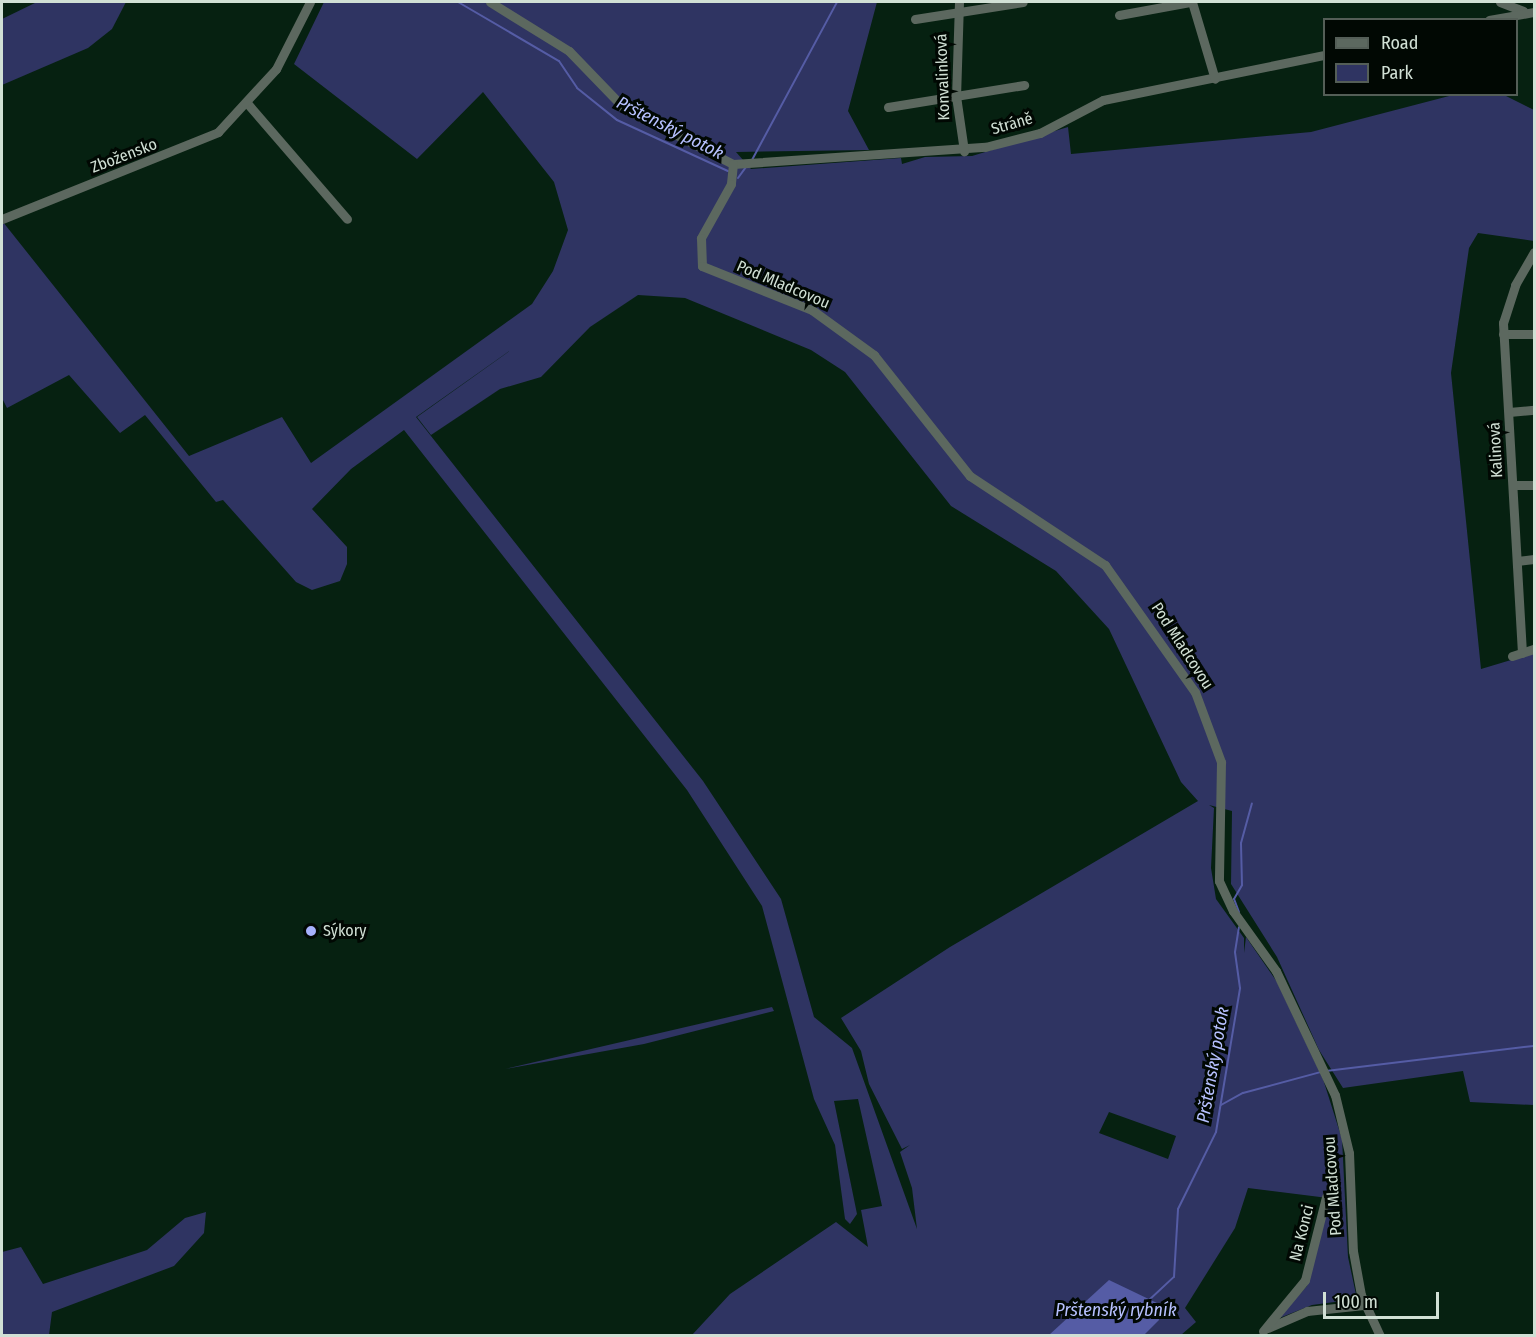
<!DOCTYPE html>
<html>
<head>
<meta charset="utf-8">
<style>
  body { margin:0 }
  #map { position:relative; width:1536px; height:1337px; overflow:hidden; background:#062111; font-family:"Fira Sans Condensed",sans-serif }
  div>[style] { position:absolute }
  .green>* { inset:0; background:#2f3462 }
  .water>* { inset:0; background:#555ca5 }
  .stream>* { height:2px; margin:-1px; padding:0 1px; transform-origin:1px; border-radius:1px; background:#555ca5 }
  .street>* { height:9px; margin:-4.5px; padding:0 4.5px; transform-origin:4.5px; border-radius:4.5px; background:#5c685f }
  .dots>* { width:16px; height:16px; translate:-50% -50%; box-sizing:border-box; border:3px solid #010803; border-radius:50% }
  span { translate:-50% -50%; white-space:nowrap; text-align:center; line-height:1.15; -webkit-text-stroke:6px #010803; paint-order:stroke }
  .street-label { font-size:16px; color:#d1e0d5 }
  .poi-label { font-size:16px; color:#d1e0d5 }
  .left { translate:0 -50%; text-align:left }
  .water-label { font-size:18px; color:#b7c1ff; font-style:italic }
  .frame { position:absolute; inset:0; border:3px solid #d1e0d5; pointer-events:none }
  .legend { position:absolute; left:1323px; top:18px; width:195px; height:78px; box-sizing:border-box; background:#010803; border:2px solid #545e57; margin:0; padding:8px 10px; list-style:none; font-size:18px; color:#d1e0d5 }
  .legend li { display:flex; align-items:center; gap:12px; height:30px }
  .legend b { width:30px; border:2px solid #545e57 }
  .scale { position:absolute; left:1323px; top:1292px; width:116px; height:27px; box-sizing:border-box; border:3px solid #d1e0d5; border-top:0; padding-left:8px; font-size:18px; line-height:21px; white-space:nowrap; color:#d1e0d5; -webkit-text-stroke:4px #010803; paint-order:stroke }
</style>
</head>
<body>
<div id="map">
  <div class="green">
    <i style="clip-path:polygon(37px 2px,126px 2px,112px 29px,88px 48px,2px 85px,2px 19px)"></i>
    <i style="clip-path:polygon(evenodd,324px 2px,877px 2px,848px 111px,869px 150px,736px 152px,751px 169px,901px 158px,902px 164px,925px 157px,972px 156px,1068px 127px,1071px 154px,1311px 132px,1453px 95px,1504px 95px,1534px 110px,1534px 241px,1478px 233px,1469px 248px,1451px 373px,1481px 669px,1534px 653px,1534px 1105px,1470px 1102px,1463px 1071px,1343px 1088px,1319px 1050px,1277px 957px,1231px 884px,1232px 811px,1209px 805px,1214px 808px,1211px 868px,1216px 899px,1244px 938px,1244px 953px,1246px 937px,1277px 982px,1323px 1079px,1342px 1139px,1348px 1257px,1357px 1299px,1312px 1305px,1277px 1319px,1307px 1286px,1328px 1198px,1248px 1188px,1235px 1228px,1185px 1308px,1196px 1322px,1181px 1335px,692px 1335px,730px 1294px,836px 1222px,868px 1247px,861px 1210px,882px 1206px,858px 1099px,834px 1101px,857px 1214px,850px 1224px,845px 1219px,835px 1145px,814px 1099px,762px 906px,687px 790px,404px 430px,351px 469px,312px 509px,347px 547px,347px 564px,340px 581px,312px 590px,296px 582px,223px 500px,216px 502px,145px 415px,120px 433px,69px 375px,7px 408px,2px 398px,3px 222px,189px 456px,282px 417px,311px 463px,532px 304px,553px 271px,568px 230px,554px 182px,483px 92px,417px 159px,294px 64px,324px 2px,638px 295px,685px 298px,811px 350px,845px 372px,951px 506px,1056px 571px,1109px 629px,1181px 782px,1198px 801px,950px 947px,841px 1018px,861px 1051px,869px 1084px,902px 1149px,910px 1145px,900px 1152px,912px 1188px,917px 1229px,852px 1048px,814px 1017px,781px 899px,703px 781px,416px 417px,525px 340px,417px 417px,431px 435px,500px 389px,541px 377px,590px 327px,638px 295px,324px 2px,1109px 1112px,1176px 1136px,1168px 1159px,1099px 1133px,1109px 1112px)"></i>
    <i style="clip-path:polygon(772px 1007px,774px 1011px,644px 1044px,505px 1069px)"></i>
    <i style="clip-path:polygon(206px 1212px,204px 1233px,174px 1266px,52px 1312px,49px 1335px,2px 1335px,2px 1252px,21px 1247px,43px 1284px,147px 1250px,185px 1218px)"></i>
  </div>
  <div class="water">
    <i style="clip-path:polygon(1109px 1280px,1157px 1303px,1159px 1320px,1144px 1335px,1049px 1335px)"></i>
  </div>
  <div class="stream">
    <i style="left:458px;top:2px;width:117px;rotate:30.3deg"></i>
    <i style="left:559px;top:61px;width:32px;rotate:56deg"></i>
    <i style="left:577px;top:88px;width:51px;rotate:38.7deg"></i>
    <i style="left:617px;top:120px;width:122px;rotate:24.7deg"></i>
    <i style="left:752px;top:160px;width:179px;rotate:-61.7deg"></i>
    <i style="left:738px;top:178px;width:14px;rotate:-54deg"></i>
    <i style="left:1239px;top:912px;width:14px;rotate:-111deg"></i>
    <i style="left:1234px;top:899px;width:16px;rotate:-60deg"></i>
    <i style="left:1242px;top:885px;width:42px;rotate:-91.4deg"></i>
    <i style="left:1241px;top:843px;width:41px;rotate:-74.6deg"></i>
    <i style="left:1326px;top:1071px;width:209px;rotate:-6.9deg"></i>
    <i style="left:1221px;top:1105px;width:25px;rotate:-29deg"></i>
    <i style="left:1243px;top:1093px;width:81px;rotate:-15.1deg"></i>
    <i style="left:1148px;top:1301px;width:35px;rotate:-43deg"></i>
    <i style="left:1174px;top:1277px;width:68px;rotate:-86.6deg"></i>
    <i style="left:1178px;top:1209px;width:86px;rotate:-63.7deg"></i>
    <i style="left:1216px;top:1132px;width:146px;rotate:-80.5deg"></i>
    <i style="left:1240px;top:988px;width:36px;rotate:-98deg"></i>
    <i style="left:1235px;top:952px;width:25px;rotate:-81deg"></i>
  </div>
  <div class="street">
    <i style="left:490px;top:2px;width:93px;rotate:31.8deg"></i>
    <i style="left:569px;top:51px;width:79px;rotate:46deg"></i>
    <i style="left:624px;top:108px;width:123px;rotate:27.2deg"></i>
    <i style="left:733px;top:164px;width:253px;rotate:-3.9deg"></i>
    <i style="left:985px;top:147px;width:57px;rotate:-14.3deg"></i>
    <i style="left:1040px;top:133px;width:71px;rotate:-27.6deg"></i>
    <i style="left:1103px;top:100px;width:226px;rotate:-11.5deg"></i>
    <i style="left:959px;top:2px;width:94px;rotate:91.8deg"></i>
    <i style="left:956px;top:96px;width:56px;rotate:81.7deg"></i>
    <i style="left:1192px;top:2px;width:80px;rotate:73.4deg"></i>
    <i style="left:1500px;top:2px;width:25px;rotate:21deg"></i>
    <i style="left:1119px;top:15px;width:72px;rotate:-10.4deg"></i>
    <i style="left:915px;top:19px;width:109px;rotate:-8.9deg"></i>
    <i style="left:1489px;top:20px;width:46px;rotate:-10.1deg"></i>
    <i style="left:247px;top:103px;width:153px;rotate:49.2deg"></i>
    <i style="left:888px;top:107px;width:138px;rotate:-9.2deg"></i>
    <i style="left:733px;top:164px;width:20px;rotate:96deg"></i>
    <i style="left:731px;top:184px;width:62px;rotate:119.1deg"></i>
    <i style="left:701px;top:238px;width:28px;rotate:88deg"></i>
    <i style="left:702px;top:266px;width:118px;rotate:21.8deg"></i>
    <i style="left:812px;top:310px;width:77px;rotate:36deg"></i>
    <i style="left:874px;top:355px;width:154px;rotate:51.6deg"></i>
    <i style="left:970px;top:476px;width:162px;rotate:33.4deg"></i>
    <i style="left:1105px;top:565px;width:156px;rotate:54.7deg"></i>
    <i style="left:1195px;top:692px;width:75px;rotate:69.6deg"></i>
    <i style="left:1221px;top:762px;width:119px;rotate:91deg"></i>
    <i style="left:1219px;top:881px;width:33px;rotate:65deg"></i>
    <i style="left:1233px;top:911px;width:74px;rotate:54.4deg"></i>
    <i style="left:1276px;top:971px;width:137px;rotate:64.6deg"></i>
    <i style="left:1335px;top:1095px;width:60px;rotate:76.4deg"></i>
    <i style="left:1349px;top:1153px;width:98px;rotate:87.7deg"></i>
    <i style="left:1353px;top:1251px;width:45px;rotate:79.7deg"></i>
    <i style="left:1361px;top:1295px;width:45px;rotate:65.1deg"></i>
    <i style="left:2px;top:219px;width:233px;rotate:-21.9deg"></i>
    <i style="left:218px;top:132px;width:86px;rotate:-47.4deg"></i>
    <i style="left:276px;top:69px;width:75px;rotate:-63.1deg"></i>
    <i style="left:1503px;top:334px;width:31px"></i>
    <i style="left:1509px;top:412px;width:25px;rotate:-5deg"></i>
    <i style="left:1513px;top:485px;width:21px"></i>
    <i style="left:1517px;top:561px;width:17px;rotate:-7deg"></i>
    <i style="left:1522px;top:653px;width:331px;rotate:-93.3deg"></i>
    <i style="left:1503px;top:323px;width:40px;rotate:-72deg"></i>
    <i style="left:1515px;top:285px;width:38px;rotate:-60deg"></i>
    <i style="left:1512px;top:656px;width:23px;rotate:-18deg"></i>
    <i style="left:1268px;top:1328px;width:43px;rotate:-23.6deg"></i>
    <i style="left:1307px;top:1311px;width:57px;rotate:-6deg"></i>
    <i style="left:1263px;top:1331px;width:66px;rotate:-50.5deg"></i>
    <i style="left:1305px;top:1280px;width:86px;rotate:-75.8deg"></i>
  </div>
  <div class="dots">
    <i style="left:311px;top:931px;background:#a6b1fc"></i>
  </div>
  <div class="street-label">
    <span style="left:943px;top:77px;rotate:-92deg">Konvalinková</span>
    <span style="left:1012px;top:124px;rotate:-16deg">Stráně</span>
    <span style="left:124px;top:156px;rotate:-21deg">Zbožensko</span>
    <span style="left:783px;top:285px;rotate:23deg">Pod Mladcovou</span>
    <span style="left:1496px;top:450px;rotate:-93deg">Kalinová</span>
    <span style="left:1182px;top:646px;rotate:57deg">Pod Mladcovou</span>
    <span style="left:1333px;top:1186px;rotate:-94deg">Pod Mladcovou</span>
    <span style="left:1302px;top:1233px;rotate:-76deg">Na Konci</span>
  </div>
  <div class="poi-label">
    <span class="left" style="left:323px;top:931px">Sýkory</span>
  </div>
  <div class="water-label">
    <span style="left:670px;top:128px;rotate:27deg">Prštenský potok</span>
    <span style="left:1213px;top:1065px;rotate:-80deg">Prštenský potok</span>
    <span style="left:1116px;top:1310px">Prštenský rybník</span>
  </div>
  <div class="frame"></div>
  <ul class="legend">
  <li><b style="height:8px;background:#5c685f"></b>Road</li>
  <li><b style="height:16px;background:#2f3462"></b>Park</li>
  </ul>
  <div class="scale">100 m</div>
</div>
</body>
</html>
